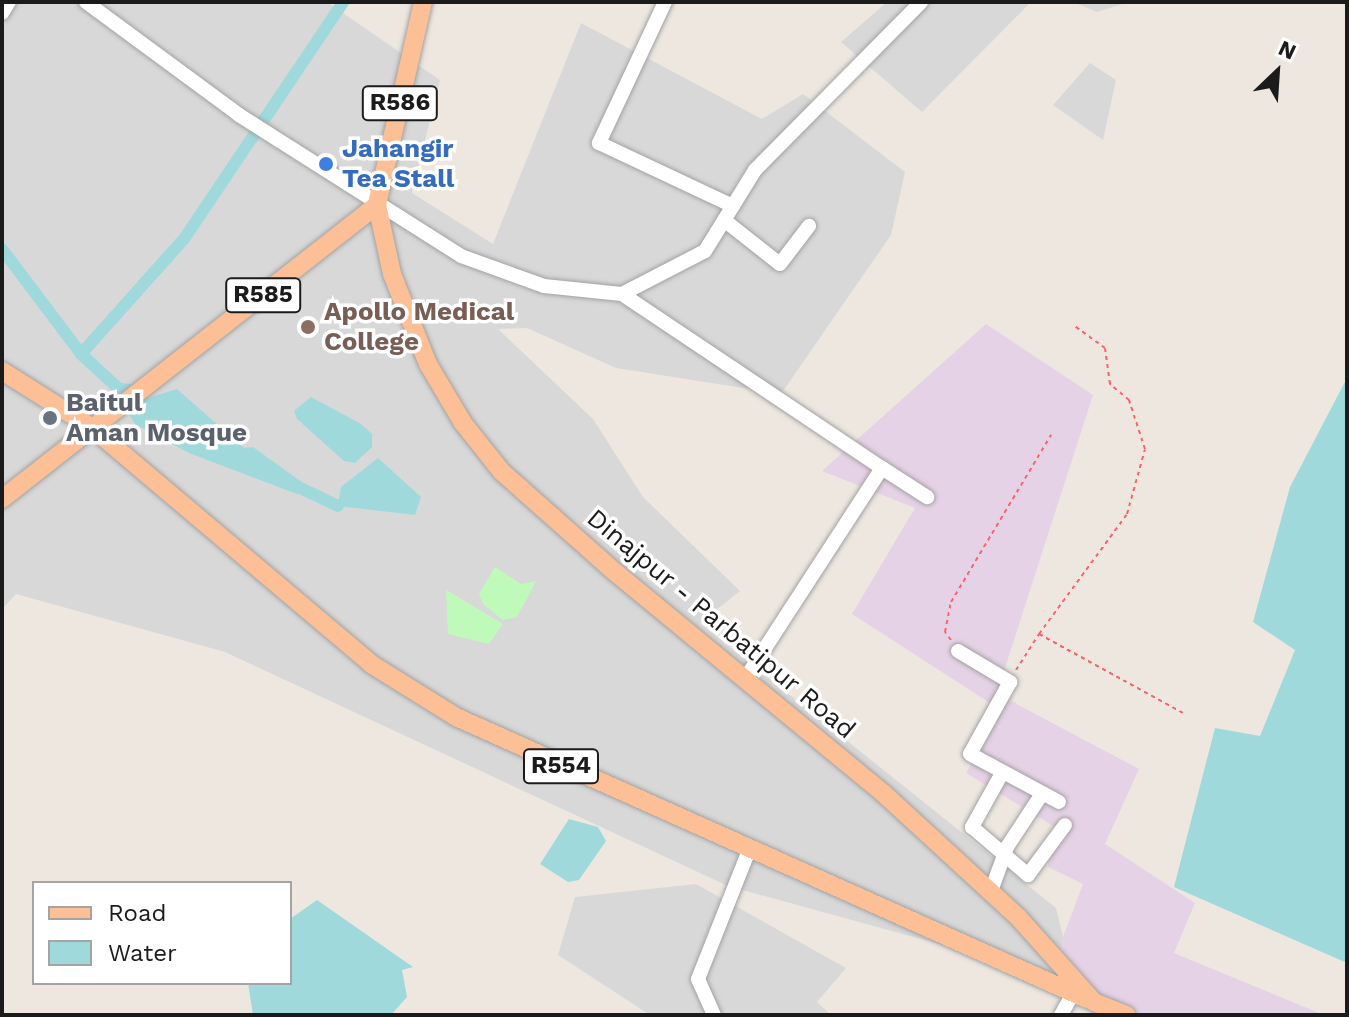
<!DOCTYPE html>
<html>
<head>
<meta charset="utf-8">
<style>
  body { margin:0 }
  #map { position:relative; width:1349px; height:1017px; overflow:hidden; background:#ede7e0; font-family:"Work Sans",sans-serif }
  div>[style] { position:absolute }
  .residential>* { inset:0; background:#d9d8d8 }
  .industrial>* { inset:0; background:#e6d2e6 }
  .park>* { inset:0; background:#c0faba }
  .water>* { inset:0; background:#9fd9dc }
  .canal>* { height:12px; margin:-6px; padding:0 6px; transform-origin:6px; border-radius:6px; background:#9fd9dc }
  .path>* { height:2px; margin-top:-1px; transform-origin:0; background:repeating-linear-gradient(90deg,#fc626c 0 4px,transparent 0 8px) }
  .roads { filter:drop-shadow(0 0 2px #a2a2a2) drop-shadow(0 0 2px #a2a2a2) }
  .minor>* { height:14px; margin:-7px; padding:0 7px; transform-origin:7px; border-radius:7px; background:#fff }
  .major>* { height:18px; margin:-9px; padding:0 9px; transform-origin:9px; border-radius:9px; background:#fdbf95 }
  .dots>* { width:22px; height:22px; translate:-50% -50%; box-sizing:border-box; border:4px solid #fff; border-radius:50% }
  span { translate:-50% -50%; white-space:nowrap; text-align:center; line-height:1.15; -webkit-text-stroke:7px #fff; paint-order:stroke }
  .shield-label span { padding:2px 6px; background:#fff; border:2px solid; border-radius:6px; -webkit-text-stroke-width:0 }
  .shield-label { font-size:24px; color:#1b1b1b; font-weight:700 }
  .shop-label { font-size:26px; color:#366cbe; font-weight:700 }
  .left { translate:0 -50%; text-align:left }
  .education-label { font-size:26px; color:#785e54; font-weight:700 }
  .worship-label { font-size:26px; color:#5b616d; font-weight:700 }
  .street-label { font-size:26px; color:#1b1b1b }
  .frame { position:absolute; inset:0; border:4px solid #1b1b1b; pointer-events:none }
  .legend { position:absolute; left:32px; top:881px; width:260px; height:104px; box-sizing:border-box; background:#fff; border:2px solid #a4a4a4; margin:0; padding:10px 14px; list-style:none; font-size:24px; color:#1b1b1b }
  .legend li { display:flex; align-items:center; gap:16px; height:40px }
  .legend b { width:40px; border:2px solid #a4a4a4 }
  .north { position:absolute; left:1237px; top:32px; width:80px; height:80px; -webkit-text-stroke:6px #fff; paint-order:stroke; rotate:25deg; font-size:22px; font-weight:700; line-height:32px; text-align:center; color:#1b1b1b }
  .north::after { content:''; display:block; margin:auto; width:28px; height:36px; background:#1b1b1b; clip-path:polygon(50% 0,100% 100%,50% 72%,0 100%) }
</style>
</head>
<body>
<div id="map">
  <div class="residential">
    <i style="clip-path:polygon(2px 2px,327px 2px,440px 80px,412px 193px,493px 244px,581px 23px,762px 119px,803px 94px,905px 172px,891px 235px,781px 394px,616px 368px,527px 328px,498px 329px,593px 419px,643px 497px,740px 591px,700px 623px,1056px 908px,1063px 937px,1059px 977px,728px 886px,225px 652px,16px 594px,2px 609px)"></i>
    <i style="clip-path:polygon(887px 2px,1031px 2px,922px 112px,841px 42px)"></i>
    <i style="clip-path:polygon(1073px 2px,1129px 2px,1097px 12px)"></i>
    <i style="clip-path:polygon(1090px 63px,1116px 80px,1103px 140px,1053px 105px)"></i>
    <i style="clip-path:polygon(696px 884px,846px 968px,817px 1002px,831px 1015px,650px 1015px,558px 955px,575px 897px)"></i>
  </div>
  <div class="industrial">
    <i style="clip-path:polygon(986px 324px,1093px 395px,993px 705px,852px 614px,915px 508px,822px 471px)"></i>
    <i style="clip-path:polygon(1007px 699px,1139px 769px,1105px 844px,1195px 903px,1174px 953px,1324px 1015px,1093px 1015px,1059px 977px,1063px 937px,1083px 884px,1048px 867px,1055px 827px,966px 773px)"></i>
  </div>
  <div class="park">
    <i style="clip-path:polygon(495px 567px,521px 584px,536px 581px,517px 617px,503px 620px,483px 604px,479px 594px)"></i>
    <i style="clip-path:polygon(446px 590px,503px 624px,489px 644px,448px 634px)"></i>
  </div>
  <div class="water">
    <i style="clip-path:polygon(1347px 378px,1347px 963px,1174px 887px,1215px 728px,1260px 736px,1295px 650px,1253px 622px,1290px 487px)"></i>
    <i style="clip-path:polygon(110px 381px,134px 385px,148px 398px,177px 389px,244px 448px,253px 447px,306px 485px,297px 494px,189px 453px,135px 424px)"></i>
    <i style="clip-path:polygon(311px 397px,361px 424px,372px 434px,372px 447px,355px 463px,344px 461px,297px 419px,294px 411px)"></i>
    <i style="clip-path:polygon(378px 458px,421px 497px,415px 515px,338px 506px,341px 487px)"></i>
    <i style="clip-path:polygon(569px 819px,598px 827px,606px 841px,579px 880px,568px 882px,540px 864px)"></i>
    <i style="clip-path:polygon(317px 900px,413px 967px,402px 970px,407px 997px,391px 1015px,253px 1015px,248px 983px,290px 983px,290px 919px)"></i>
  </div>
  <div class="canal">
    <i style="left:2px;top:249px;width:131px;rotate:53deg"></i>
    <i style="left:81px;top:354px;width:53px;rotate:42.7deg"></i>
    <i style="left:81px;top:354px;width:154px;rotate:-48.2deg"></i>
    <i style="left:184px;top:239px;width:285px;rotate:-56.1deg"></i>
    <i style="left:290px;top:483px;width:53px;rotate:25.6deg"></i>
  </div>
  <div class="path">
    <i style="left:1039px;top:634px;width:149px;rotate:-53.7deg"></i>
    <i style="left:1127px;top:514px;width:67px;rotate:-74.5deg"></i>
    <i style="left:1145px;top:449px;width:52px;rotate:-108.1deg"></i>
    <i style="left:1129px;top:400px;width:25px;rotate:-140deg"></i>
    <i style="left:1110px;top:384px;width:36px;rotate:-98deg"></i>
    <i style="left:1105px;top:348px;width:39px;rotate:-144deg"></i>
    <i style="left:951px;top:640px;width:10px;rotate:-127deg"></i>
    <i style="left:945px;top:632px;width:31px;rotate:-79deg"></i>
    <i style="left:951px;top:602px;width:195px;rotate:-59.1deg"></i>
    <i style="left:1016px;top:670px;width:43px;rotate:-57.4deg"></i>
    <i style="left:1039px;top:634px;width:164px;rotate:28.7deg"></i>
  </div>
  <div class="roads">
    <div class="minor">
      <i style="left:86px;top:2px;width:190px;rotate:36.4deg"></i>
      <i style="left:239px;top:115px;width:263px;rotate:32.4deg"></i>
      <i style="left:461px;top:256px;width:88px;rotate:19.9deg"></i>
      <i style="left:544px;top:286px;width:78px;rotate:5.9deg"></i>
      <i style="left:622px;top:294px;width:93px;rotate:-27.4deg"></i>
      <i style="left:705px;top:251px;width:95px;rotate:-58.3deg"></i>
      <i style="left:755px;top:170px;width:236px;rotate:-45.3deg"></i>
      <i style="left:665px;top:2px;width:156px;rotate:115.1deg"></i>
      <i style="left:599px;top:143px;width:148px;rotate:25.2deg"></i>
      <i style="left:2px;top:13px;width:13px;rotate:-58deg"></i>
      <i style="left:724px;top:220px;width:71px;rotate:38.2deg"></i>
      <i style="left:780px;top:264px;width:48px;rotate:-52.7deg"></i>
      <i style="left:622px;top:294px;width:313px;rotate:33.8deg"></i>
      <i style="left:882px;top:468px;width:252px;rotate:123deg"></i>
      <i style="left:882px;top:468px;width:54px;rotate:32.8deg"></i>
      <i style="left:958px;top:651px;width:61px;rotate:30.8deg"></i>
      <i style="left:1010px;top:682px;width:82px;rotate:119.1deg"></i>
      <i style="left:970px;top:754px;width:101px;rotate:28.3deg"></i>
      <i style="left:1001px;top:775px;width:60px;rotate:119.1deg"></i>
      <i style="left:972px;top:827px;width:74px;rotate:40.6deg"></i>
      <i style="left:1028px;top:875px;width:62px;rotate:-53.5deg"></i>
      <i style="left:991px;top:891px;width:47px;rotate:-70deg"></i>
      <i style="left:1007px;top:847px;width:60px;rotate:-56.6deg"></i>
      <i style="left:714px;top:1015px;width:39px;rotate:-114deg"></i>
      <i style="left:698px;top:979px;width:139px;rotate:-68.4deg"></i>
      <i style="left:1061px;top:1015px;width:25px;rotate:-61deg"></i>
    </div>
    <div class="major">
      <i style="left:423px;top:2px;width:208px;rotate:102.8deg"></i>
      <i style="left:377px;top:205px;width:71px;rotate:77.7deg"></i>
      <i style="left:392px;top:274px;width:97px;rotate:68.2deg"></i>
      <i style="left:428px;top:364px;width:69px;rotate:59.3deg"></i>
      <i style="left:463px;top:423px;width:63px;rotate:51.5deg"></i>
      <i style="left:502px;top:472px;width:144px;rotate:41.6deg"></i>
      <i style="left:610px;top:568px;width:354px;rotate:39.5deg"></i>
      <i style="left:883px;top:793px;width:183px;rotate:42.6deg"></i>
      <i style="left:1018px;top:917px;width:114px;rotate:48.2deg"></i>
      <i style="left:1094px;top:1002px;width:35px;rotate:22deg"></i>
      <i style="left:2px;top:371px;width:105px;rotate:32.2deg"></i>
      <i style="left:91px;top:427px;width:367px;rotate:40.2deg"></i>
      <i style="left:371px;top:664px;width:100px;rotate:31.9deg"></i>
      <i style="left:456px;top:717px;width:691px;rotate:24.08deg"></i>
      <i style="left:2px;top:499px;width:477px;rotate:-38.1deg"></i>
    </div>
  </div>
  <div class="dots">
    <i style="left:326px;top:164px;background:#3f7fe0"></i>
    <i style="left:308px;top:327px;background:#8d6e63"></i>
    <i style="left:50px;top:418px;background:#6b7280"></i>
  </div>
  <div class="shield-label">
    <span style="left:400px;top:103px">R586</span>
    <span style="left:263px;top:295px">R585</span>
    <span style="left:561px;top:766px">R554</span>
  </div>
  <div class="shop-label">
    <span class="left" style="left:342px;top:164px">Jahangir<br>Tea Stall</span>
  </div>
  <div class="education-label">
    <span class="left" style="left:324px;top:327px">Apollo Medical<br>College</span>
  </div>
  <div class="worship-label">
    <span class="left" style="left:66px;top:418px">Baitul<br>Aman Mosque</span>
  </div>
  <div class="street-label">
    <span style="left:721px;top:624px;rotate:40deg">Dinajpur - Parbatipur Road</span>
  </div>
  <div class="frame"></div>
  <ul class="legend">
  <li><b style="height:10px;background:#fdbf95"></b>Road</li>
  <li><b style="height:22px;background:#9fd9dc"></b>Water</li>
  </ul>
  <div class="north">N</div>
</div>
</body>
</html>
